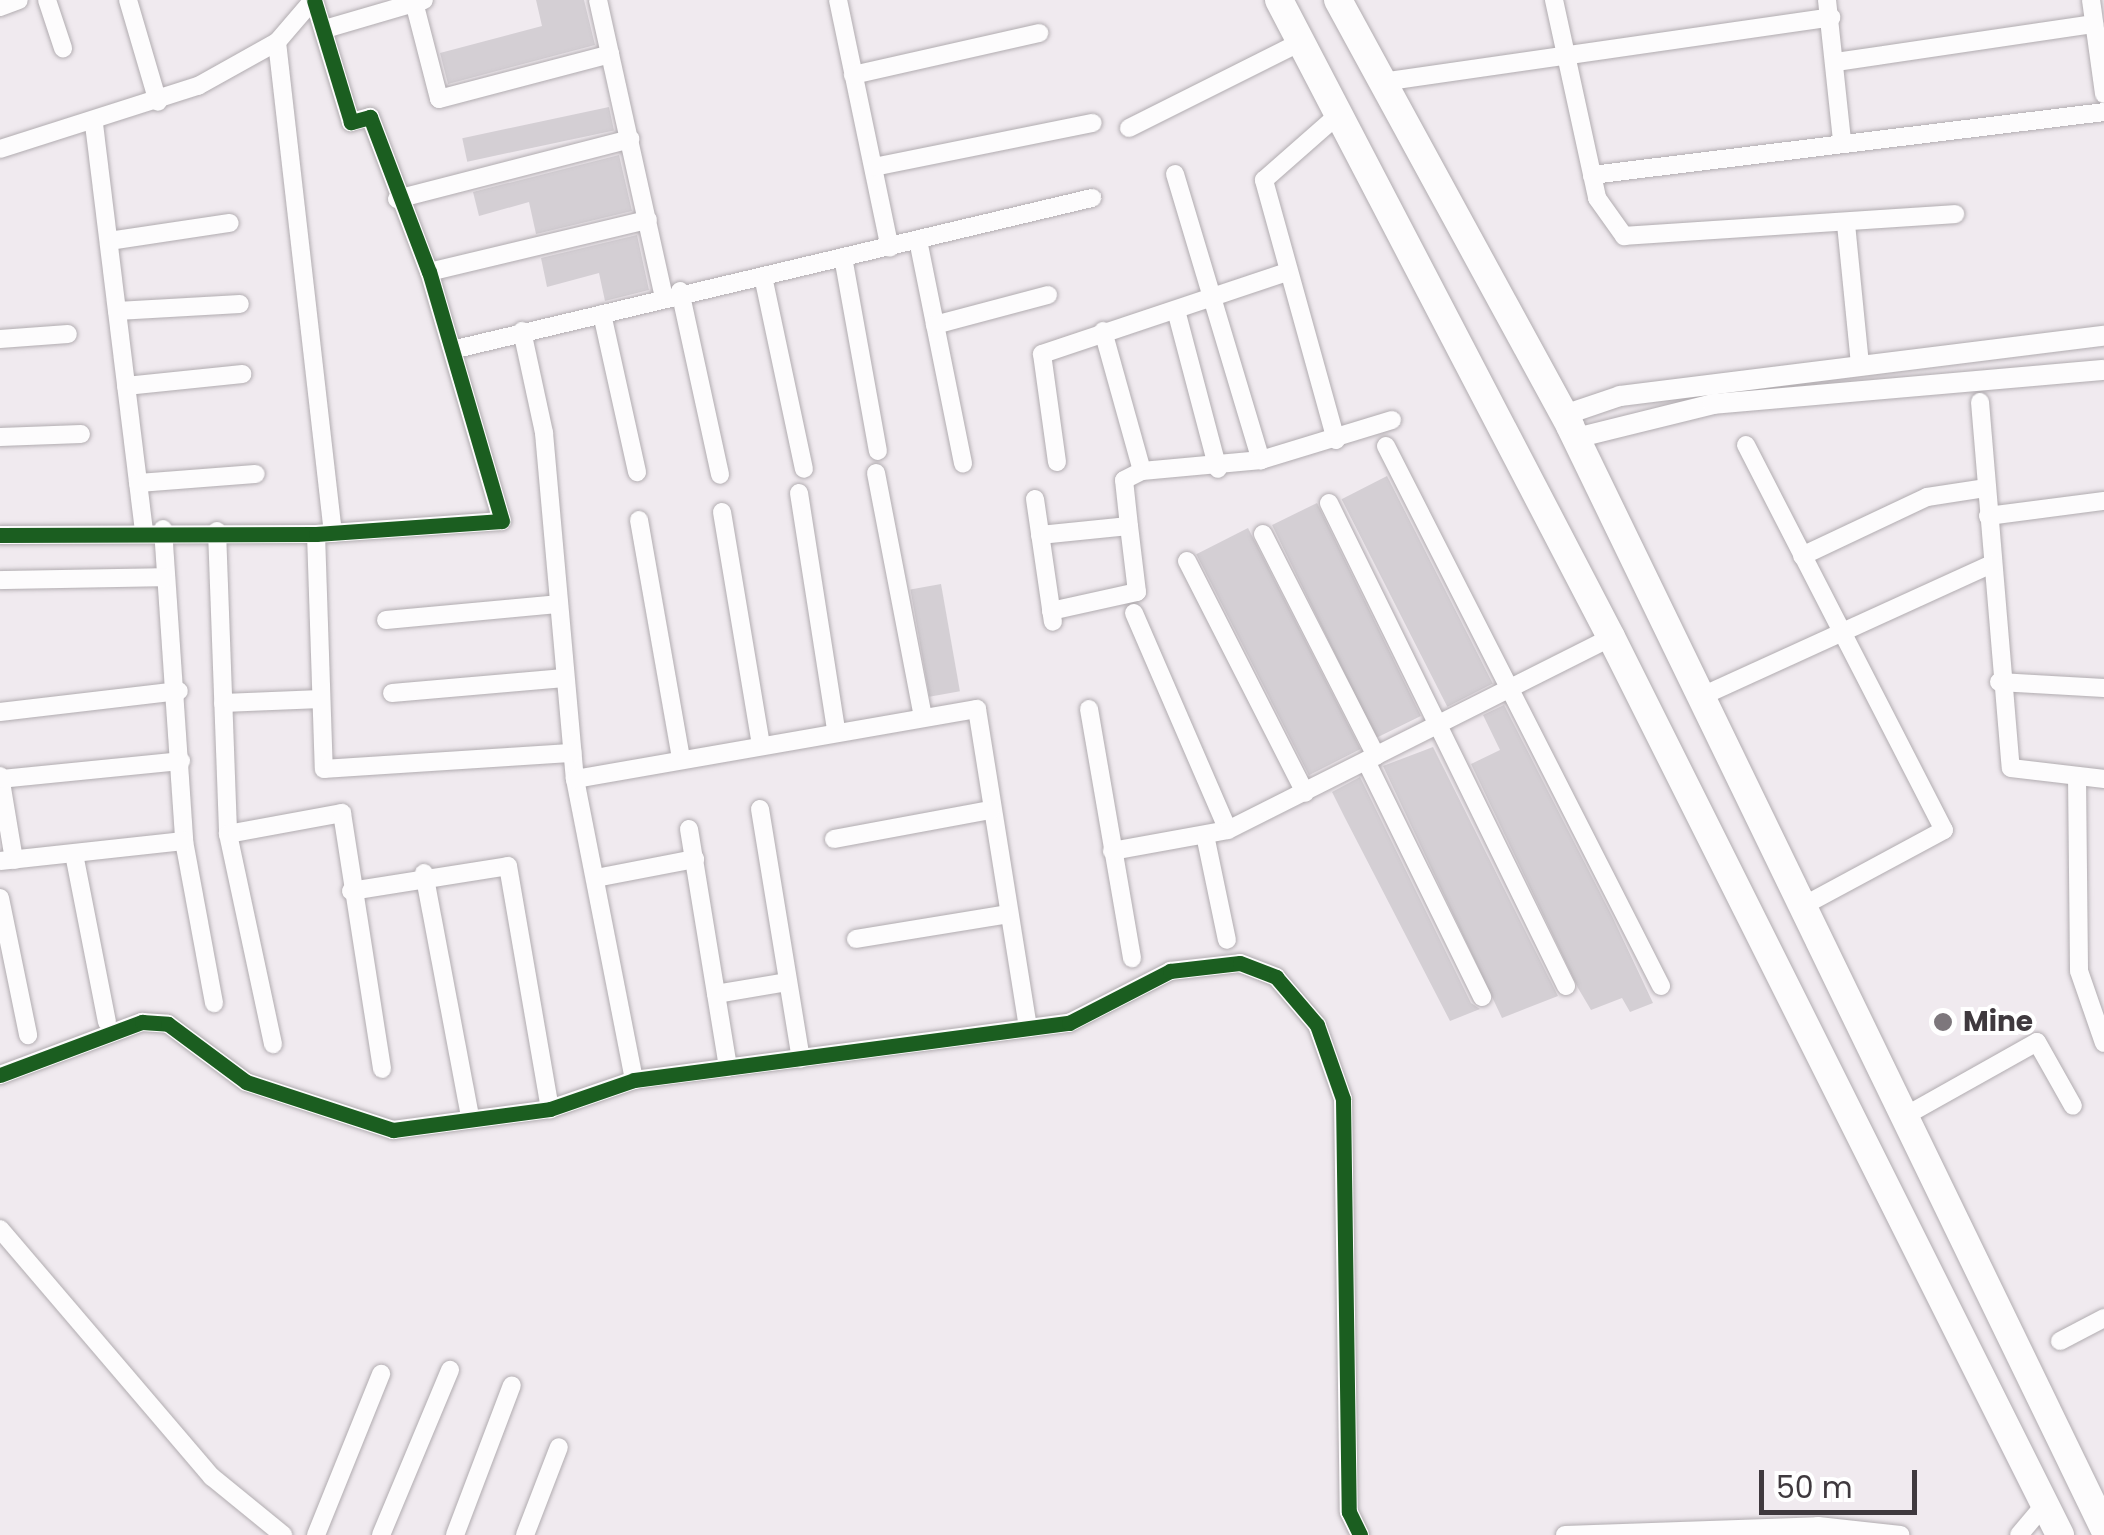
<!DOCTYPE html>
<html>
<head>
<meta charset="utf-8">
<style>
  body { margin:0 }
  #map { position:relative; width:2104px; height:1535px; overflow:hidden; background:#f0eaef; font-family:Poppins,sans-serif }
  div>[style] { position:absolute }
  .building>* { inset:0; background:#d4cfd4; transform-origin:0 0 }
  .roads { filter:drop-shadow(0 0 2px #b1acb0) drop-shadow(0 0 2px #b1acb0) }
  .minor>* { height:18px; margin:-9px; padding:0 9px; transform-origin:9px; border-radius:9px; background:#fdfcfd }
  .tertiary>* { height:20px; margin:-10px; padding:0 10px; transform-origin:10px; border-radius:10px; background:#fdfcfd }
  .primary>* { height:28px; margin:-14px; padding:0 14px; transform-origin:14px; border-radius:14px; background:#fdfcfd }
  .cycleway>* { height:15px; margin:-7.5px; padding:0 7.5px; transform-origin:7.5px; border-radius:7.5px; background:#1b5e20 }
  .dots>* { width:28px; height:28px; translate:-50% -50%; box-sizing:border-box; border:5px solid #fff; border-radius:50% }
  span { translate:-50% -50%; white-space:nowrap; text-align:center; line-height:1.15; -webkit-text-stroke:8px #fff; paint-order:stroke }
  .poi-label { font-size:28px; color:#3f393e; font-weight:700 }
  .left { translate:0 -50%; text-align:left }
  .scale { position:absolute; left:1759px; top:1470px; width:158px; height:45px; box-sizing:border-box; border:5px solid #3f393e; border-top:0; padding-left:12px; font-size:30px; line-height:35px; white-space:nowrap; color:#3f393e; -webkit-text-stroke:8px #fff; paint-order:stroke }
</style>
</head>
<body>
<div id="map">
  <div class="building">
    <i style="clip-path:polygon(536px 0,584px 0,595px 45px,448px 84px,440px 53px,542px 26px)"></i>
    <i style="left:609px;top:107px;width:24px;height:150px;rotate:78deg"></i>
    <i style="clip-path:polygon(619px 155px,632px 211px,536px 234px,529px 202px,479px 216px,473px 192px)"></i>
    <i style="clip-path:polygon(637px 235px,649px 290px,605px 301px,599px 273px,547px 287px,541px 258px)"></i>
    <i style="left:1387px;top:476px;width:233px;height:51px;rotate:63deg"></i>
    <i style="left:1317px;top:503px;width:237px;height:50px;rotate:64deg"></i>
    <i style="left:1248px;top:528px;width:248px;height:58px;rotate:63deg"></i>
    <i style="left:941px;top:584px;width:109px;height:31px;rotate:80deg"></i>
    <i style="clip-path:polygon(1504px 705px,1612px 916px,1653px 1003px,1630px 1012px,1622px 998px,1591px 1010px,1578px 988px,1471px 764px,1500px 750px,1483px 715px)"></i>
    <i style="clip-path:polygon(1433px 747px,1558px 996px,1502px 1018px,1383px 766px)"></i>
    <i style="clip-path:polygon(1360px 777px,1471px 1003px,1480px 1009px,1450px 1021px,1344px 816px,1332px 792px)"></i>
  </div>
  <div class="roads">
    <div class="minor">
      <i style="left:47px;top:0;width:51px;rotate:71.6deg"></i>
      <i style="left:128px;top:0;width:106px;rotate:73.6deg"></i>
      <i style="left:598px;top:0;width:305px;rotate:77.5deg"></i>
      <i style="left:838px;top:0;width:253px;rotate:78.2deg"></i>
      <i style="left:1554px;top:0;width:203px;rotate:77.7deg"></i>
      <i style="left:1597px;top:198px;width:47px;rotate:54.6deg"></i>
      <i style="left:1624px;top:236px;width:332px;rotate:-3.8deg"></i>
      <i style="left:1827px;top:0;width:142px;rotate:83.9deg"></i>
      <i style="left:2091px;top:0;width:95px;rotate:82.1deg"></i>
      <i style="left:414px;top:2px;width:100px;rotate:75.5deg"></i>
      <i style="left:439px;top:99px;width:177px;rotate:-14.7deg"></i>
      <i style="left:0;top:7px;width:20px;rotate:-20deg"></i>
      <i style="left:325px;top:29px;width:103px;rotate:-16.3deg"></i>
      <i style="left:277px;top:42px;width:494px;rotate:83.5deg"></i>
      <i style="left:1836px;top:62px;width:261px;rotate:-8.4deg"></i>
      <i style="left:853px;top:75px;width:191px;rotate:-12.7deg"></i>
      <i style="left:1382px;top:82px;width:454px;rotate:-8.2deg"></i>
      <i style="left:94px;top:124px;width:410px;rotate:83deg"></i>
      <i style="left:1129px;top:128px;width:190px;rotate:-26.6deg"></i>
      <i style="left:0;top:149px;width:208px;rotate:-17.7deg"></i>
      <i style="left:198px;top:86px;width:90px;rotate:-29.1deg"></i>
      <i style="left:277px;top:42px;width:55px;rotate:-49.4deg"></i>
      <i style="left:874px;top:167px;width:223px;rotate:-11.4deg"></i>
      <i style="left:1175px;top:174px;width:299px;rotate:73.3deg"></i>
      <i style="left:1592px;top:175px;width:516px;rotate:-7.01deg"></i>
      <i style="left:397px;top:199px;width:241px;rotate:-14.4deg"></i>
      <i style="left:1846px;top:224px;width:142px;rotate:84.3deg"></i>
      <i style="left:918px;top:240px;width:228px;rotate:78.6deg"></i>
      <i style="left:109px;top:241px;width:122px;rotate:-8.5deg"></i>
      <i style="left:843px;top:257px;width:197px;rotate:79.8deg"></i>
      <i style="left:429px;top:272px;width:225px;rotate:-13.4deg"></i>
      <i style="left:764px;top:281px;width:192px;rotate:78deg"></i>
      <i style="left:680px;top:291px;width:188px;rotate:77.7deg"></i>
      <i style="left:117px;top:311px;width:123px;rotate:-3.3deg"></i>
      <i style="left:602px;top:314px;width:162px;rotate:77.5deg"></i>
      <i style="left:1177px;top:314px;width:160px;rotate:75.2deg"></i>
      <i style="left:935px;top:325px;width:117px;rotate:-14.9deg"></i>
      <i style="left:522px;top:331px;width:104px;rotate:77.8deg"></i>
      <i style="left:544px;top:433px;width:347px;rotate:84.9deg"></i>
      <i style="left:575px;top:779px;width:307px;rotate:78.9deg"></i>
      <i style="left:1103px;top:331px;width:145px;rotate:74.4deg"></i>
      <i style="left:0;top:339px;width:68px;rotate:-4.2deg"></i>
      <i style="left:456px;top:349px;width:654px;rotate:-13.36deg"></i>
      <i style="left:126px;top:386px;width:117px;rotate:-5.9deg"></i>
      <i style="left:1980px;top:402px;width:367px;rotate:85.2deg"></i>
      <i style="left:2011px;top:768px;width:94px;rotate:6.7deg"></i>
      <i style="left:0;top:437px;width:81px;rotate:-2.1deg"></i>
      <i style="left:1336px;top:440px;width:270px;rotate:-105.5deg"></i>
      <i style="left:1264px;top:180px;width:98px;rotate:-41.3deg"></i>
      <i style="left:1746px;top:445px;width:433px;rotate:62.8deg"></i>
      <i style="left:1944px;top:830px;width:160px;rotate:151.7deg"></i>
      <i style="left:1386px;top:446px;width:606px;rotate:63.01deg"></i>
      <i style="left:1057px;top:462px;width:109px;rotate:-97.9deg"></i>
      <i style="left:1042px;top:354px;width:258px;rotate:-18.5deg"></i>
      <i style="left:876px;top:473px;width:248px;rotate:79.1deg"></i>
      <i style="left:138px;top:483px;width:118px;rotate:-4.4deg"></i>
      <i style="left:799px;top:493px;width:240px;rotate:81.1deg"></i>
      <i style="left:1035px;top:499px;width:124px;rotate:81.7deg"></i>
      <i style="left:1329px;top:503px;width:538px;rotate:63.86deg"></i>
      <i style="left:722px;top:512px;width:235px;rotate:80.5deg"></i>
      <i style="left:1988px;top:516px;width:117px;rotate:-7.4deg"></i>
      <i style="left:639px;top:520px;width:241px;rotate:80deg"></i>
      <i style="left:163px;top:529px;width:313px;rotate:86.1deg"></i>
      <i style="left:184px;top:841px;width:165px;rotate:79.5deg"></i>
      <i style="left:217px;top:531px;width:303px;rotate:87.9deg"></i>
      <i style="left:228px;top:834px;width:215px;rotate:77.9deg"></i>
      <i style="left:316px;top:534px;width:235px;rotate:88.1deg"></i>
      <i style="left:324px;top:769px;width:249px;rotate:-3.7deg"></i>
      <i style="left:1263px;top:534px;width:249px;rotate:63deg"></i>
      <i style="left:0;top:535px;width:316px;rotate:-0.2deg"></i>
      <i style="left:316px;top:534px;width:186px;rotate:-4deg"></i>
      <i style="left:502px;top:521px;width:259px;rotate:-106.3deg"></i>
      <i style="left:429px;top:272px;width:166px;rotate:-110.8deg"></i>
      <i style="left:370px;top:117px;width:20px;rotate:165deg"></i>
      <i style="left:351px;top:122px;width:127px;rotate:-106.9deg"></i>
      <i style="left:1040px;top:535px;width:89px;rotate:-5.8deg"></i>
      <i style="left:1129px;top:526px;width:46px;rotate:-96.2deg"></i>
      <i style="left:1124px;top:480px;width:20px;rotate:-27deg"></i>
      <i style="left:1142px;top:471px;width:120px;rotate:-5.3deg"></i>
      <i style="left:1261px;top:460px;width:137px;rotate:-17deg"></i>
      <i style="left:1802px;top:556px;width:138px;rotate:-25.3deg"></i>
      <i style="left:1927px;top:497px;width:60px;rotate:-8.7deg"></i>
      <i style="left:1187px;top:561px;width:260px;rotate:63deg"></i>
      <i style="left:0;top:580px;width:165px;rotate:-1deg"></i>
      <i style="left:1051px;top:611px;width:88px;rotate:-12.5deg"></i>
      <i style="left:1137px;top:592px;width:66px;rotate:-96.9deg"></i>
      <i style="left:1134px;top:613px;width:236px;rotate:66.6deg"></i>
      <i style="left:386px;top:620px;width:172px;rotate:-5.3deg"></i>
      <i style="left:1999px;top:682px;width:105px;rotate:3.3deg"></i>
      <i style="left:392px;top:693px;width:173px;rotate:-5deg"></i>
      <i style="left:1700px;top:697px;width:321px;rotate:-24.5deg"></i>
      <i style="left:223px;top:703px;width:98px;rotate:-2.3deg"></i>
      <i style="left:1089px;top:709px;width:253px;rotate:80.2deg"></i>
      <i style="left:0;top:712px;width:180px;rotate:-6.7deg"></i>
      <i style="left:1366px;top:761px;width:263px;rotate:63.8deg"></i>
      <i style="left:0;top:776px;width:85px;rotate:80.5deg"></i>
      <i style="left:2077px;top:776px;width:195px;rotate:89.4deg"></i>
      <i style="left:2079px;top:971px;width:76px;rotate:70.9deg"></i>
      <i style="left:1px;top:779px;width:181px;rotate:-5.7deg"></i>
      <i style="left:575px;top:779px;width:408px;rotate:-9.9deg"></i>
      <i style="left:977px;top:709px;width:323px;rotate:80.9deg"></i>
      <i style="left:760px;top:809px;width:253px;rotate:80.7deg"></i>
      <i style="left:689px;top:829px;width:242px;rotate:80.7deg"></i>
      <i style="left:228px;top:834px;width:116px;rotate:-10.4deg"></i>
      <i style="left:342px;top:813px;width:259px;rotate:81.1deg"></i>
      <i style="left:1205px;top:835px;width:107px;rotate:78.2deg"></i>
      <i style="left:834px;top:839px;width:160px;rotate:-10.5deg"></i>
      <i style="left:1112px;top:851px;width:118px;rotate:-10.3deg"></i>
      <i style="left:1228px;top:830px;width:429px;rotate:-26.7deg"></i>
      <i style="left:74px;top:854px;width:171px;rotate:78.9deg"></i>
      <i style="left:0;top:861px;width:185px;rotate:-6.2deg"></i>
      <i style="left:424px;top:873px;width:248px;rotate:79.3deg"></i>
      <i style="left:596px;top:878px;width:101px;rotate:-10.9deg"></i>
      <i style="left:351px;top:891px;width:159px;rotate:-9deg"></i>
      <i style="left:508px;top:866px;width:247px;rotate:80.2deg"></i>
      <i style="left:0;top:898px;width:140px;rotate:78.4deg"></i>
      <i style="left:856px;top:939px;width:155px;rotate:-9.3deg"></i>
      <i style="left:716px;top:994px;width:73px;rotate:-9.5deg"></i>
      <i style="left:0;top:1075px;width:152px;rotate:-20.5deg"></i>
      <i style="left:142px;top:1022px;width:26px;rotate:4deg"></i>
      <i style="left:168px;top:1024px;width:97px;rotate:36.6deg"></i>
      <i style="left:246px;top:1082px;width:155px;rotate:18.1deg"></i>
      <i style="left:393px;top:1130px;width:158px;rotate:-7.6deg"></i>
      <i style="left:550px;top:1109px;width:89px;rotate:-19deg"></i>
      <i style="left:634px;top:1080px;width:439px;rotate:-7.5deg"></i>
      <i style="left:1069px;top:1023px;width:114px;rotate:-27.2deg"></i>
      <i style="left:1170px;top:971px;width:70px;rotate:-6.5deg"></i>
      <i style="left:1240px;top:963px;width:39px;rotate:21deg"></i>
      <i style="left:1276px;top:977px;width:63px;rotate:49.5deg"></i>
      <i style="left:1317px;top:1025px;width:78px;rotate:70.6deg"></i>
      <i style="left:1343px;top:1099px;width:413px;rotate:89.2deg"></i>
      <i style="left:1349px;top:1512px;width:25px;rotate:64deg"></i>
      <i style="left:1905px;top:1116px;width:151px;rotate:-29.3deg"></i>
      <i style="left:2037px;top:1042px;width:73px;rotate:60.6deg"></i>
      <i style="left:0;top:1229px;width:326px;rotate:49.5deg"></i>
      <i style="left:212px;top:1477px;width:92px;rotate:39.2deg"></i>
      <i style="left:2060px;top:1341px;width:50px;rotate:-27.6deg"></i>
      <i style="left:316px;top:1535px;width:174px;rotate:-68deg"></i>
      <i style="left:381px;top:1535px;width:179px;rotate:-67.3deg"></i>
      <i style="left:455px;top:1535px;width:160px;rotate:-69.2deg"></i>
      <i style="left:525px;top:1535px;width:94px;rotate:-68.9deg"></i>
      <i style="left:1565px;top:1535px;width:253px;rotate:-2deg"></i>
      <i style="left:1818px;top:1526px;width:83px;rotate:6.2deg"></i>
      <i style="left:2019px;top:1535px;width:40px;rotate:-50deg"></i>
    </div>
    <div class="tertiary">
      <i style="left:1564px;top:415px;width:59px;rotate:-18.7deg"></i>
      <i style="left:1620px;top:396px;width:488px;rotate:-7.1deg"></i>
      <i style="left:1576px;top:438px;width:141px;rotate:-13.9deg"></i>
      <i style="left:1713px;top:404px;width:392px;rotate:-5deg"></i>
    </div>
    <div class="primary">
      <i style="left:1279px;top:0;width:718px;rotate:62.47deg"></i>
      <i style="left:1611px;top:637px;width:1004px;rotate:63.43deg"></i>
      <i style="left:1338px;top:0;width:485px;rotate:61.4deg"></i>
      <i style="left:1570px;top:426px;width:1225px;rotate:64.15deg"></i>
    </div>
  </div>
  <div class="cycleway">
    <i style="left:0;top:535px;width:316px;rotate:-0.2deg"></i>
    <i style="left:316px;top:534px;width:186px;rotate:-4deg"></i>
    <i style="left:502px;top:521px;width:259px;rotate:-106.3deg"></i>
    <i style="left:429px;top:272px;width:166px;rotate:-110.8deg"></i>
    <i style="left:370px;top:117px;width:20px;rotate:165deg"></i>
    <i style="left:351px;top:122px;width:127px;rotate:-106.9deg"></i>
    <i style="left:0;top:1075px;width:152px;rotate:-20.5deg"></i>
    <i style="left:142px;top:1022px;width:26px;rotate:4deg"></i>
    <i style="left:168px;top:1024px;width:97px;rotate:36.6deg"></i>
    <i style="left:246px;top:1082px;width:155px;rotate:18.1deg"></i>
    <i style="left:393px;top:1130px;width:158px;rotate:-7.6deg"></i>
    <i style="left:550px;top:1109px;width:89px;rotate:-19deg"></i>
    <i style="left:634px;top:1080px;width:439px;rotate:-7.5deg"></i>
    <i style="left:1069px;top:1023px;width:114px;rotate:-27.2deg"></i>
    <i style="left:1170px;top:971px;width:70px;rotate:-6.5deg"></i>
    <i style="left:1240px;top:963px;width:39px;rotate:21deg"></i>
    <i style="left:1276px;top:977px;width:63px;rotate:49.5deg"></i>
    <i style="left:1317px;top:1025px;width:78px;rotate:70.6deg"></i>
    <i style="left:1343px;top:1099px;width:413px;rotate:89.2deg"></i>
    <i style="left:1349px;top:1512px;width:25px;rotate:64deg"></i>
  </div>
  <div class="dots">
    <i style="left:1943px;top:1022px;background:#7d777c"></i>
  </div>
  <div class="poi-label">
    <span class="left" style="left:1963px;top:1022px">Mine</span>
  </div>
  <div class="scale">50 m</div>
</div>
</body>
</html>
